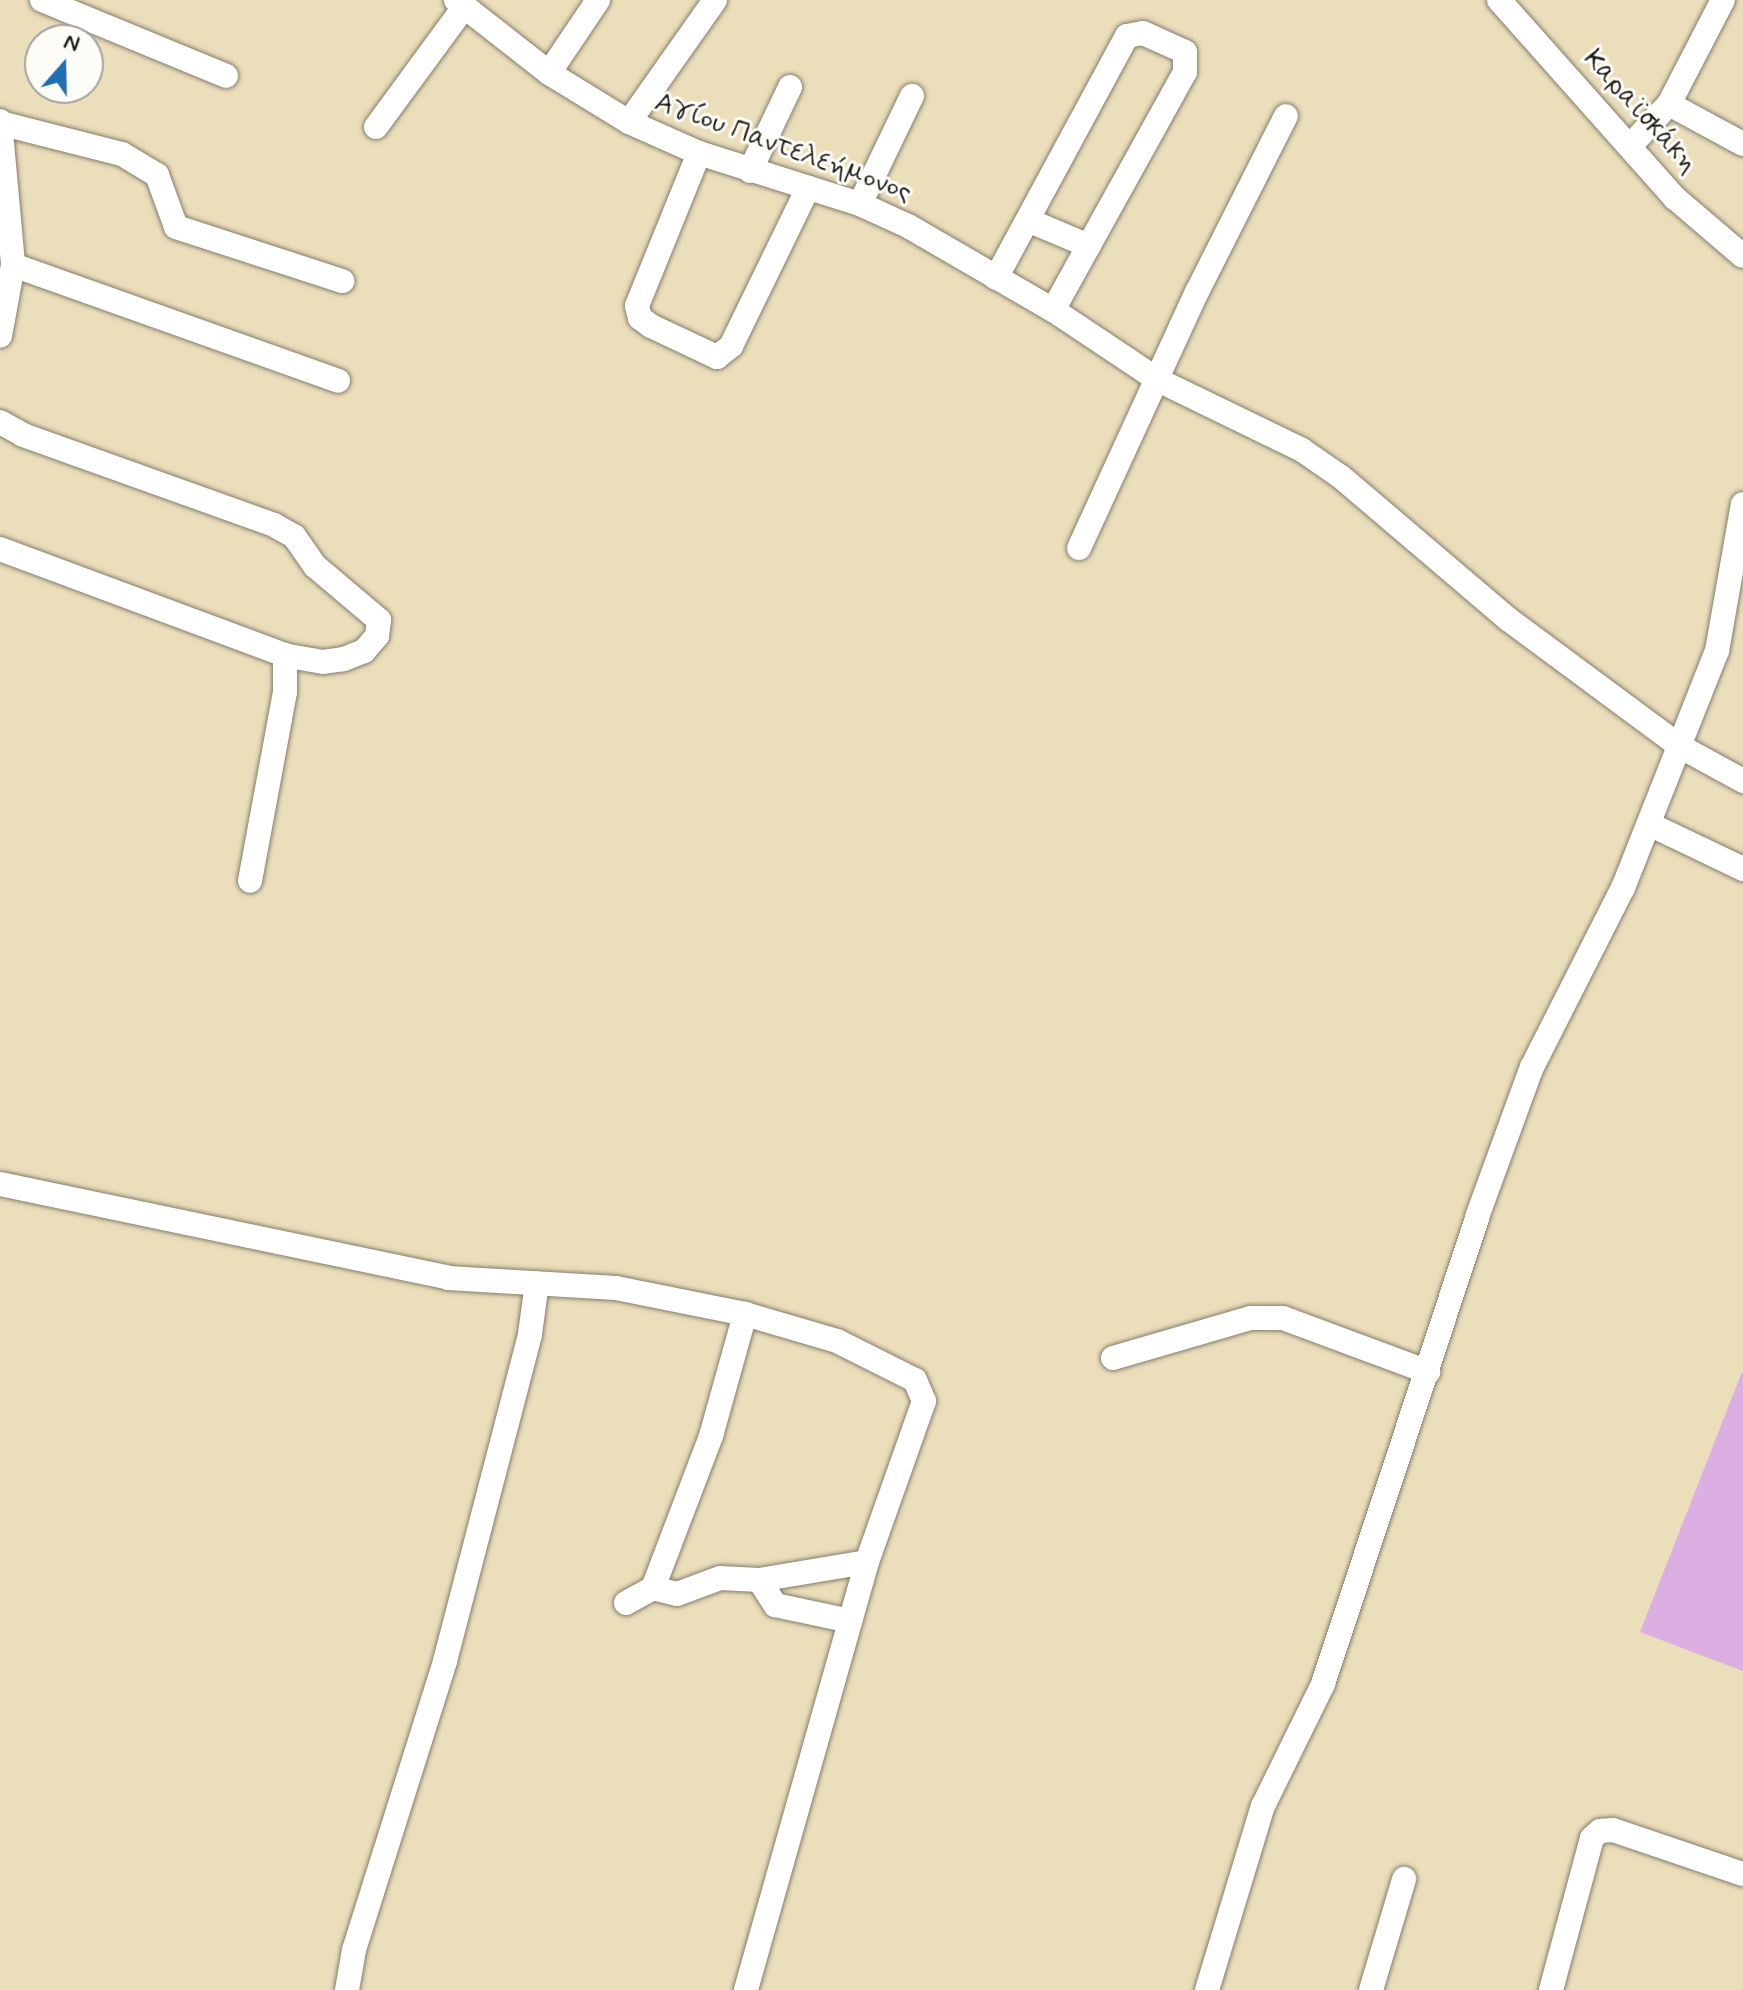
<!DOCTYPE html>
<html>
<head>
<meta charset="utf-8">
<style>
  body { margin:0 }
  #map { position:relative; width:1743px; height:1990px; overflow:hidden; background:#ebdebb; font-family:Mynerve,sans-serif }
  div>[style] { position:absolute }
  .building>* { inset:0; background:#dcafe3 }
  .roads { filter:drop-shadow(0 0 2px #847d6c) drop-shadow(0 0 2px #847d6c) }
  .minor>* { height:24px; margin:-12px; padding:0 12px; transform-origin:12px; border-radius:12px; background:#fff }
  span { translate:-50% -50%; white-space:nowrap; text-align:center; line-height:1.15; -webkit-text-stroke:6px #fdfcf7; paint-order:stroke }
  .street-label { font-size:28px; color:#1c1c1c }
  .north { position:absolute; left:24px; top:24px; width:80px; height:80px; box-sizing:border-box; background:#fdfcf7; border:2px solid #a3a29f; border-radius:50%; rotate:20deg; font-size:22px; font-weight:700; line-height:32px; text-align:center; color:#1c1c1c }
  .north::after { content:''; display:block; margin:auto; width:28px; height:36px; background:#1f6fb2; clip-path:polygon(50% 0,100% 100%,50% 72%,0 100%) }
</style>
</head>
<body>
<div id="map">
  <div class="building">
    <i style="clip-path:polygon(1742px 1372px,1743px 1373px,1743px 1671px,1640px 1632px)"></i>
  </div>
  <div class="roads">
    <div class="minor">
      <i style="left:42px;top:0;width:199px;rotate:22.4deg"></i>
      <i style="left:456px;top:0;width:118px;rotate:38.1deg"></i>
      <i style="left:549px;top:73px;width:94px;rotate:31.5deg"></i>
      <i style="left:629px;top:122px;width:77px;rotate:23.9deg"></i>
      <i style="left:699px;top:153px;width:169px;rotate:17.6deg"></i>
      <i style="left:860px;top:204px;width:53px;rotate:24.6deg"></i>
      <i style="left:908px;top:226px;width:168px;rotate:30.1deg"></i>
      <i style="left:1053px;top:310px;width:126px;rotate:33.7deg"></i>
      <i style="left:1158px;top:380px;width:160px;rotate:25.9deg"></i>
      <i style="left:1302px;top:450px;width:47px;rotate:34.7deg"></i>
      <i style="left:1341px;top:477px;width:219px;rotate:40.4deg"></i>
      <i style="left:1508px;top:619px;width:215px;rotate:36.5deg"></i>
      <i style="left:1681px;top:747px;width:71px;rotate:28.7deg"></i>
      <i style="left:1499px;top:0;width:265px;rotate:48.4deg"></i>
      <i style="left:1675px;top:198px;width:89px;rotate:40.5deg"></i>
      <i style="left:549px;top:73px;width:88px;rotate:-56.1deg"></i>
      <i style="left:1669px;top:104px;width:84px;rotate:28.4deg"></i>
      <i style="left:0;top:121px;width:145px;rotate:84.8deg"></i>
      <i style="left:13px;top:265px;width:72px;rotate:100.4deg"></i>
      <i style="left:629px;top:122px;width:149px;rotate:-54.8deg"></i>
      <i style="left:0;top:123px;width:126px;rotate:14.3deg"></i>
      <i style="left:122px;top:154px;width:41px;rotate:31deg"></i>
      <i style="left:157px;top:175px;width:55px;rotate:69.9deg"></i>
      <i style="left:176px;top:227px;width:175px;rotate:18deg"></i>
      <i style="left:376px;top:127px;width:149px;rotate:-53.7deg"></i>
      <i style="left:1631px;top:145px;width:56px;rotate:-47.2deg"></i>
      <i style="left:1669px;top:104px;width:117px;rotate:-62.6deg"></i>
      <i style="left:699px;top:153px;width:165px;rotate:112.1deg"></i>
      <i style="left:637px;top:306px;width:12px;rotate:76deg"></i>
      <i style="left:640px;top:318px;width:14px;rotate:36deg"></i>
      <i style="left:651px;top:326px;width:73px;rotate:25.2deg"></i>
      <i style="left:717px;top:357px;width:18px;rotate:-38deg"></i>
      <i style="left:731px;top:346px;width:176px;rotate:-64deg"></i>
      <i style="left:750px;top:171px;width:93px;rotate:-64.5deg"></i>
      <i style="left:860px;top:204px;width:120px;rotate:-64.3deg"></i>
      <i style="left:1030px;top:221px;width:64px;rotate:23deg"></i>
      <i style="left:13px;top:265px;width:345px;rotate:19.6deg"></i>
      <i style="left:996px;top:278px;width:275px;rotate:-61.6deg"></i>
      <i style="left:1127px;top:36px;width:16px;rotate:-11deg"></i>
      <i style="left:1143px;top:33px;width:46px;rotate:24.3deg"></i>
      <i style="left:1185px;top:52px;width:20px;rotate:90deg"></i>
      <i style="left:1185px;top:72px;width:272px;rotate:119deg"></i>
      <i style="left:0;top:422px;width:26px;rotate:29deg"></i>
      <i style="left:23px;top:435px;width:267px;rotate:19.7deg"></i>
      <i style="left:274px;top:525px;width:23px;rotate:29deg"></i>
      <i style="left:294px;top:536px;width:37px;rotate:55deg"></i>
      <i style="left:315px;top:566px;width:84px;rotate:40.2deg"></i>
      <i style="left:379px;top:620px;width:16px;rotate:97deg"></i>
      <i style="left:377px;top:636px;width:20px;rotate:131deg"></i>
      <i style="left:364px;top:651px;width:22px;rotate:158deg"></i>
      <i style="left:344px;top:659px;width:21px;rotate:172deg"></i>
      <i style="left:323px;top:662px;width:39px;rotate:-170deg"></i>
      <i style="left:1079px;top:548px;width:282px;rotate:-65.3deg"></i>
      <i style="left:1197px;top:292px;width:197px;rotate:-63.2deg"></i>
      <i style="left:0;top:549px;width:304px;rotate:20.4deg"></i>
      <i style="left:285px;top:655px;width:37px;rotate:90deg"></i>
      <i style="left:285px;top:692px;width:192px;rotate:100.5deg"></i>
      <i style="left:1649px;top:824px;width:104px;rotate:25.6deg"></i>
      <i style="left:0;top:1184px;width:458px;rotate:11.8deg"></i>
      <i style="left:448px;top:1278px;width:168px;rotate:3.4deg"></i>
      <i style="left:616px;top:1288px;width:132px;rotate:11.4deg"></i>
      <i style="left:745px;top:1314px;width:96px;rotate:16.4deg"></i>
      <i style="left:837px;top:1341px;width:87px;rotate:26.6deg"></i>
      <i style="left:915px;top:1380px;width:23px;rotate:67deg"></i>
      <i style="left:924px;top:1401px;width:171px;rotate:109.5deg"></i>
      <i style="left:867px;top:1562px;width:445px;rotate:105.8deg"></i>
      <i style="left:1113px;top:1358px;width:144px;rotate:-16.2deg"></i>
      <i style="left:1251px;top:1318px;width:32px"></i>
      <i style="left:1283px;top:1318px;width:155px;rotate:20.4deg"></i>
      <i style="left:759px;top:1580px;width:30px;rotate:57deg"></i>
      <i style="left:775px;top:1605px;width:77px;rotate:12deg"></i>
      <i style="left:653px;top:1588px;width:25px;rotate:14deg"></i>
      <i style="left:677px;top:1594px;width:46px;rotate:-20.4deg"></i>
      <i style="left:720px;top:1578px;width:39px;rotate:3deg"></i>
      <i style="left:759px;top:1580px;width:109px;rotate:-9.5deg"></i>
      <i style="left:626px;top:1603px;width:31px;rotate:-29deg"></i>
      <i style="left:653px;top:1588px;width:163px;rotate:-69.1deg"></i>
      <i style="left:711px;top:1436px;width:127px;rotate:-74.4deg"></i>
      <i style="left:347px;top:1990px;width:41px;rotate:-80.1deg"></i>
      <i style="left:354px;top:1950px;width:303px;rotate:-72.5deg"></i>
      <i style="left:445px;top:1661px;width:338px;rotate:-75.4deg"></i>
      <i style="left:530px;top:1334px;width:51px;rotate:-82.2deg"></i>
      <i style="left:1207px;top:1990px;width:192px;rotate:-73.1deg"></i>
      <i style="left:1263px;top:1806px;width:136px;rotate:-63.8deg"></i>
      <i style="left:1323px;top:1684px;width:492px;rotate:-71.7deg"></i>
      <i style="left:1477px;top:1217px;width:160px;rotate:-69.9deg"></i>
      <i style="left:1532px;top:1067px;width:201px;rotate:-63.1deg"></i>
      <i style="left:1623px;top:888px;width:255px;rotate:-68.4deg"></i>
      <i style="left:1717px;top:651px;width:149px;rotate:-80deg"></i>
      <i style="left:1371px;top:1990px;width:116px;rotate:-73.4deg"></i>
      <i style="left:1551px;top:1990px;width:157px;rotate:-74.9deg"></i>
      <i style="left:1592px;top:1838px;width:11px;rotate:-41deg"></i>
      <i style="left:1600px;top:1831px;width:13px;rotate:-4deg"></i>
      <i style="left:1613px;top:1830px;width:137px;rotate:18.7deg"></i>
    </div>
  </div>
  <div class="street-label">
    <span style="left:1640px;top:112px;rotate:48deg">Καραϊσκάκη</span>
    <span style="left:783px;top:148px;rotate:20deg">Αγίου Παντελεήμονος</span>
  </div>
  <div class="north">N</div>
</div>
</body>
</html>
